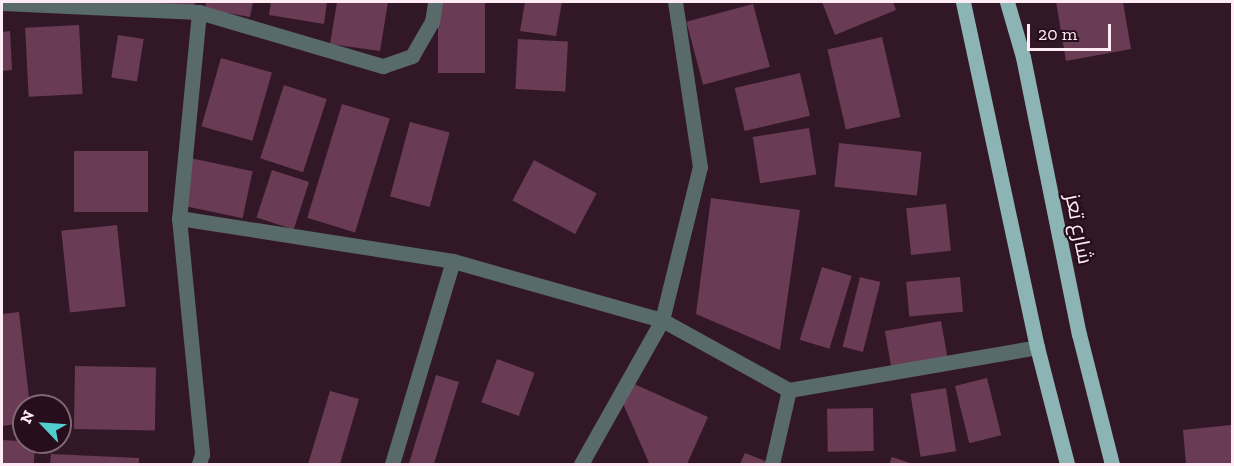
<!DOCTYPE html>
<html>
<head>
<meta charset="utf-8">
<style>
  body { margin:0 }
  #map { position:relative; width:1234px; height:466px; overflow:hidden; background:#321726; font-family:"Zilla Slab",Cairo,serif }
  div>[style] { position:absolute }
  .building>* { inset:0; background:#693b54; transform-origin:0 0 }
  .minor>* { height:15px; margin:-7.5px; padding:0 7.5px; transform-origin:7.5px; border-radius:7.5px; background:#586a6a }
  .major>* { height:15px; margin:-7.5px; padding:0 7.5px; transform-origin:7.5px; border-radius:7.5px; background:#8db4b5 }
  span { translate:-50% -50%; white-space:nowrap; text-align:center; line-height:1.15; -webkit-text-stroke:4.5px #280e1c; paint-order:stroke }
  .street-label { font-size:21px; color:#feebf4 }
  .frame { position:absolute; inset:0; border:3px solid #feebf4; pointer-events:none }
  .north { position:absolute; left:12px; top:394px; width:60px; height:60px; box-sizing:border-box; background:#280e1c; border:2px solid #7e6672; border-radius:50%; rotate:295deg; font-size:16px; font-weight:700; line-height:24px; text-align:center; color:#feebf4 }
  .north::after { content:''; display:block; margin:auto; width:21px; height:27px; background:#52cdcf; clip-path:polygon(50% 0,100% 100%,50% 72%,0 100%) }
  .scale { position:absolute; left:1027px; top:24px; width:84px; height:27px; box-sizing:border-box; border:3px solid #feebf4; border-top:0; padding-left:8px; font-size:18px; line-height:21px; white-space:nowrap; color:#feebf4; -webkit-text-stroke:4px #280e1c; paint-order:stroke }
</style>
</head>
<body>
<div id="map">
  <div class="building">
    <i style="clip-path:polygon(152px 2px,195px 2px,194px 11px,151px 6px)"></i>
    <i style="clip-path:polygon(206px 2px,253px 2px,250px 17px,205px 9px)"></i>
    <i style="clip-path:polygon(271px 2px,327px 2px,324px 24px,269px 15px)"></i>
    <i style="clip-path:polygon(337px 2px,388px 2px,380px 51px,330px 44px)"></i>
    <i style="left:438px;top:2px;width:47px;height:71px"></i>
    <i style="clip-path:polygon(525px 2px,562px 2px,556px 36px,520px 31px)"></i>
    <i style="clip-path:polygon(822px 2px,893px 2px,896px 10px,835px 35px)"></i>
    <i style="clip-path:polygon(1056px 2px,1123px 2px,1131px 49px,1066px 61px)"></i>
    <i style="left:753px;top:4px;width:65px;height:69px;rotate:75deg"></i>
    <i style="left:79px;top:25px;width:69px;height:54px;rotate:87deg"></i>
    <i style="clip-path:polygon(10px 31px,12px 70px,2px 71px,2px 32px)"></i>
    <i style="left:118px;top:35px;width:26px;height:43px;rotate:9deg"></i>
    <i style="left:882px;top:37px;width:82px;height:56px;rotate:77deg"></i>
    <i style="left:518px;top:39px;width:50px;height:50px;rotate:3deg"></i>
    <i style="left:221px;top:58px;width:53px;height:71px;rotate:16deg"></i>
    <i style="left:800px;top:73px;width:44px;height:67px;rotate:77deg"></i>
    <i style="left:284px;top:85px;width:45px;height:77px;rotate:18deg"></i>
    <i style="left:342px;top:104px;width:50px;height:119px;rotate:17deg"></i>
    <i style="left:410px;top:122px;width:41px;height:77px;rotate:15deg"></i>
    <i style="left:809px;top:128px;width:47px;height:57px;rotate:81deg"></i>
    <i style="left:839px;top:143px;width:83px;height:44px;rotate:6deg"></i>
    <i style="left:74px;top:151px;width:74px;height:61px"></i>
    <i style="left:190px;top:158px;width:64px;height:48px;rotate:12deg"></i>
    <i style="left:534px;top:160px;width:71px;height:46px;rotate:28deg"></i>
    <i style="left:272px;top:170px;width:39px;height:50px;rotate:18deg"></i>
    <i style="clip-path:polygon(711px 198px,800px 210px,780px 350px,696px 314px)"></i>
    <i style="left:946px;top:204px;width:47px;height:40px;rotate:84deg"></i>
    <i style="left:117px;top:225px;width:82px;height:56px;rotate:84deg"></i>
    <i style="left:822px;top:267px;width:31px;height:76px;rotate:17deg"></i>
    <i style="left:860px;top:277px;width:21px;height:72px;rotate:14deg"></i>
    <i style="left:960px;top:277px;width:35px;height:54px;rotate:85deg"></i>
    <i style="clip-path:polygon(19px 312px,30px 406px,24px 406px,24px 423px,2px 426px,2px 314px)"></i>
    <i style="left:941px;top:321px;width:46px;height:57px;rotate:80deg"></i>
    <i style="left:497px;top:359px;width:40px;height:46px;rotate:20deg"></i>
    <i style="left:75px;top:366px;width:81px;height:63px;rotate:1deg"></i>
    <i style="left:436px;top:375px;width:24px;height:93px;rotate:17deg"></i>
    <i style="left:987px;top:378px;width:59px;height:33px;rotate:76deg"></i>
    <i style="clip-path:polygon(623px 379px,708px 417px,687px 464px,649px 463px,617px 390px)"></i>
    <i style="left:946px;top:388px;width:64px;height:36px;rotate:81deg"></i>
    <i style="clip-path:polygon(330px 391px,359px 399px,340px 464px,308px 464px)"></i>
    <i style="left:873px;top:408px;width:43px;height:46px;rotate:89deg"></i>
    <i style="clip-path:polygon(1231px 425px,1232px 464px,1186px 464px,1183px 430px)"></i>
    <i style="left:2px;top:440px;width:33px;height:24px;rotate:3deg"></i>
    <i style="clip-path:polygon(745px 453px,773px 464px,740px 464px)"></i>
    <i style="clip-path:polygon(51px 454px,139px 458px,139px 464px,50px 464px)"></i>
    <i style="clip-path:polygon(892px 457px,913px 464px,889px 464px)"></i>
  </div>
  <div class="minor">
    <i style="left:2px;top:3px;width:197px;rotate:2.6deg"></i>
    <i style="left:199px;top:12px;width:207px;rotate:95.5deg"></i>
    <i style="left:179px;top:218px;width:237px;rotate:84.4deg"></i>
    <i style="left:202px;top:454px;width:10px;rotate:107deg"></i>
    <i style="left:199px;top:12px;width:192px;rotate:16.4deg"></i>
    <i style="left:383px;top:66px;width:31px;rotate:-19deg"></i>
    <i style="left:412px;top:56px;width:39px;rotate:-60deg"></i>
    <i style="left:432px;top:22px;width:20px;rotate:-81deg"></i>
    <i style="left:179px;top:218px;width:277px;rotate:8.9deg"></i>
    <i style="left:453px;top:261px;width:217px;rotate:15.8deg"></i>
    <i style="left:662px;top:320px;width:145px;rotate:28.9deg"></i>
    <i style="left:789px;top:390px;width:252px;rotate:-9.8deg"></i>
    <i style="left:392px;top:464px;width:212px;rotate:-73.3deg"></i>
    <i style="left:581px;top:464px;width:165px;rotate:-60.6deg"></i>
    <i style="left:662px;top:320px;width:158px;rotate:-76.1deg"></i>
    <i style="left:700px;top:167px;width:167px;rotate:-98.6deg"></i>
    <i style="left:772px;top:464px;width:76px;rotate:-77.1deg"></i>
  </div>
  <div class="major">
    <i style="left:963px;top:2px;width:353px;rotate:77.9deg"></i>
    <i style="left:1037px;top:347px;width:121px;rotate:75.6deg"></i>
    <i style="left:1007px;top:2px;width:57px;rotate:73.8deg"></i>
    <i style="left:1023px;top:57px;width:283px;rotate:78.6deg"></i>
    <i style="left:1079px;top:334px;width:134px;rotate:75.8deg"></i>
  </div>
  <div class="street-label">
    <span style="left:1079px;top:229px;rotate:79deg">شارع تعز</span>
  </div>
  <div class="frame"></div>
  <div class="north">N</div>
  <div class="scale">20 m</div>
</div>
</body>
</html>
